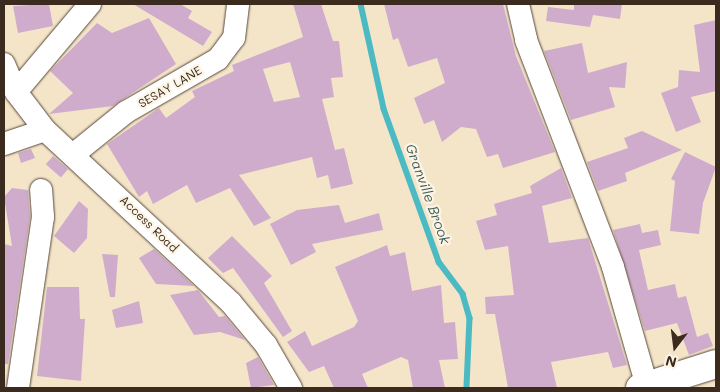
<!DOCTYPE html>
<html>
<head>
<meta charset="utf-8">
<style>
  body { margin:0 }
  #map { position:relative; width:720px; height:392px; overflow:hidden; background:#f4e5c9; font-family:Mali,sans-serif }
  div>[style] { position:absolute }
  .stream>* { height:5.5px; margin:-2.75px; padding:0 2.75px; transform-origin:2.75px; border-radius:2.75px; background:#4bbac2 }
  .building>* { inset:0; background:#d0accc; transform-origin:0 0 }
  .roads { filter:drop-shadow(0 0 1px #574638) drop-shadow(0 0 1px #574638) }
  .minor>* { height:22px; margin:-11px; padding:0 11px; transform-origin:11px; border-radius:11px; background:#fff }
  .major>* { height:28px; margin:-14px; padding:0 14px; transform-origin:14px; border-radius:14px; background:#fff }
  span { translate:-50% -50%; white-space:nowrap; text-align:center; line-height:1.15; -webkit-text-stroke:4.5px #fcf5e5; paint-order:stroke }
  .street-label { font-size:12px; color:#3b2a1e }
  .water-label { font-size:14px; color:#415c57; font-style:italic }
  .frame { position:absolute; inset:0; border:5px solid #3b2a1e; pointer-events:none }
  .north { position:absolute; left:650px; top:322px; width:50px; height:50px; -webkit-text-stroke:4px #fcf5e5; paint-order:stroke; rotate:195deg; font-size:14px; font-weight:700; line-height:20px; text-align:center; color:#3b2a1e }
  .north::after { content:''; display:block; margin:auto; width:18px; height:22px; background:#3b2a1e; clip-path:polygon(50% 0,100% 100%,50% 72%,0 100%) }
</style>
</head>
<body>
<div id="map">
  <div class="stream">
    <i style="left:361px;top:4px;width:107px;rotate:77.6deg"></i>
    <i style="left:384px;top:109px;width:163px;rotate:70.2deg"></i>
    <i style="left:439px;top:262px;width:40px;rotate:53deg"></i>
    <i style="left:463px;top:294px;width:25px;rotate:74deg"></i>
    <i style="left:470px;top:318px;width:70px;rotate:92.5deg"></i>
  </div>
  <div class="building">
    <i style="clip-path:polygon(49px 4px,53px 26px,18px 33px,13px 6px)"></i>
    <i style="clip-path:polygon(133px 4px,180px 4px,192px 11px,188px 18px,212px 32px,203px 46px)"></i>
    <i style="clip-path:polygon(evenodd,293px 4px,321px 4px,333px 41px,339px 41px,343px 77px,331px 78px,334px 97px,322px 99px,335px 150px,344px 148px,353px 184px,331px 189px,328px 175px,317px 178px,312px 157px,239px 175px,271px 218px,254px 226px,230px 188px,196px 203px,187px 185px,153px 204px,147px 191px,139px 197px,107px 144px,159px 108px,166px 118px,195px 97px,192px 91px,234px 71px,232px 65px,303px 37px,293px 4px,290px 62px,300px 97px,274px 102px,263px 69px,290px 62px)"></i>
    <i style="clip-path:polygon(384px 4px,503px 4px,516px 56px,555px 152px,503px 168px,498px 154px,487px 157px,476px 129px,461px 127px,442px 142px,434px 120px,424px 124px,414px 98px,445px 83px,437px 58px,408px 67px,398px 38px,393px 40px)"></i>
    <i style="clip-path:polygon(574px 4px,622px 4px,620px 19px,593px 15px,590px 27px,546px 21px,548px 7px,574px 10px)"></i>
    <i style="clip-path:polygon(149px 18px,176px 64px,113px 106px,49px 114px,73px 93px,50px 71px,97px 23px,112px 33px)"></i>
    <i style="clip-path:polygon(716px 20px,716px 91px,691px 97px,701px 122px,676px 132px,661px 93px,678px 87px,679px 70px,700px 72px,694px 25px)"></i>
    <i style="clip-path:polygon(582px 43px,588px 73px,627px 62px,625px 88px,609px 87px,615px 107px,571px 120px,544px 51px)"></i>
    <i style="clip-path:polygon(642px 131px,682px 150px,625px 173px,627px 181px,598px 191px,587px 162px,628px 148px,624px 138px)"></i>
    <i style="clip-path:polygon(31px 149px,35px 158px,21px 163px,18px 153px)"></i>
    <i style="clip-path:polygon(685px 152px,716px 167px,703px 203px,699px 234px,670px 231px,675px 181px,671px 179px)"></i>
    <i style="left:53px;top:156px;width:20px;height:11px;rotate:41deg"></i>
    <i style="clip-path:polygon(561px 168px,572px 198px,542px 206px,549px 243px,588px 238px,627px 365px,613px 368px,608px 352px,551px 362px,557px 388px,508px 388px,495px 314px,486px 314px,485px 297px,514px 295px,508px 246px,485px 250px,476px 221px,497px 215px,494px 204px,532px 193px,530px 186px)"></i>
    <i style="clip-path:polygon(12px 188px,28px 190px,30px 217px,8px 364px,4px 364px,4px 244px,12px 246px,4px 197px)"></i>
    <i style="clip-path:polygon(79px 201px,88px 209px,87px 238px,74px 253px,54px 236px)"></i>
    <i style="clip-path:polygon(339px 205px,345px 223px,379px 213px,383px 230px,312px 244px,316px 252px,291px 265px,270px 224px,297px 210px)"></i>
    <i style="clip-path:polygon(640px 224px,642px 233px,658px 230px,661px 245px,639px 250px,648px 290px,675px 284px,678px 298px,686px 296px,697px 337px,708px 333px,713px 346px,689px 355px,677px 323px,645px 331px,613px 230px)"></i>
    <i style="clip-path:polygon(232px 236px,272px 276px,264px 283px,292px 331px,283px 337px,233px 268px,223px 273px,208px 258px)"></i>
    <i style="clip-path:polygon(387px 245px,390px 256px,405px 252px,412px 291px,441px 285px,444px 323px,455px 322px,458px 359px,439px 360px,445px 388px,413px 388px,408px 360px,401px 357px,362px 374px,368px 388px,334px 388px,324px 366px,309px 372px,287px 342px,305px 331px,312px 346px,354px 327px,358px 321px,335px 267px)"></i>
    <i style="clip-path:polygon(154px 249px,194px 286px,156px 284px,139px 258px)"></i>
    <i style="clip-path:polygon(102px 254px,118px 255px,115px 297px,110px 297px)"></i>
    <i style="clip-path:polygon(47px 287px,79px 287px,80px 319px,85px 319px,81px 381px,37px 376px)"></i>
    <i style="clip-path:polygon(198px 290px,219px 317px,225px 316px,245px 340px,220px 332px,194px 335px,170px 295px)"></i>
    <i style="clip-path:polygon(139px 301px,143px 323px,116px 328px,112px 310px)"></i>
    <i style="clip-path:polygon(258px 357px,274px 385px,251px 388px,246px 363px)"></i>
  </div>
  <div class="roads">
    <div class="minor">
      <i style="left:518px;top:4px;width:37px;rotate:77deg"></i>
      <i style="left:526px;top:40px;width:243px;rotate:69deg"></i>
      <i style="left:613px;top:267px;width:124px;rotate:74.1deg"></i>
      <i style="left:4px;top:64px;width:30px;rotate:67deg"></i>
      <i style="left:16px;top:92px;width:48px;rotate:52.7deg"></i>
      <i style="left:45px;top:130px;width:254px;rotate:42.9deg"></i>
      <i style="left:231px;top:303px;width:55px;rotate:50.2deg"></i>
      <i style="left:266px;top:345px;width:50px;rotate:59.8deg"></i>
      <i style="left:16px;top:92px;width:115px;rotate:-49.9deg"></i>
      <i style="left:4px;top:144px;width:43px;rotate:-18.9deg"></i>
      <i style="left:74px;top:154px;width:67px;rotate:-38.9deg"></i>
      <i style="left:126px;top:112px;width:106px;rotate:-29.9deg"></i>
      <i style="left:218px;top:59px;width:26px;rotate:-53deg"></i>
      <i style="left:234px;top:38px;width:34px;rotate:-83deg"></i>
      <i style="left:18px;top:388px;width:173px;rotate:-81.7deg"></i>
      <i style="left:43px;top:217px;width:27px;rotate:-94deg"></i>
    </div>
    <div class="major">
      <i style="left:640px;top:388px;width:80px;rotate:-17.5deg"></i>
    </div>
  </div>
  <div class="street-label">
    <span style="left:170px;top:87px;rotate:-30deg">SESAY LANE</span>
    <span style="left:149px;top:224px;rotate:44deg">Access Road</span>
  </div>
  <div class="water-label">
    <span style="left:428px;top:194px;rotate:70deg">Granville Brook</span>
  </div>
  <div class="frame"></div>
  <div class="north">N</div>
</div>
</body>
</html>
